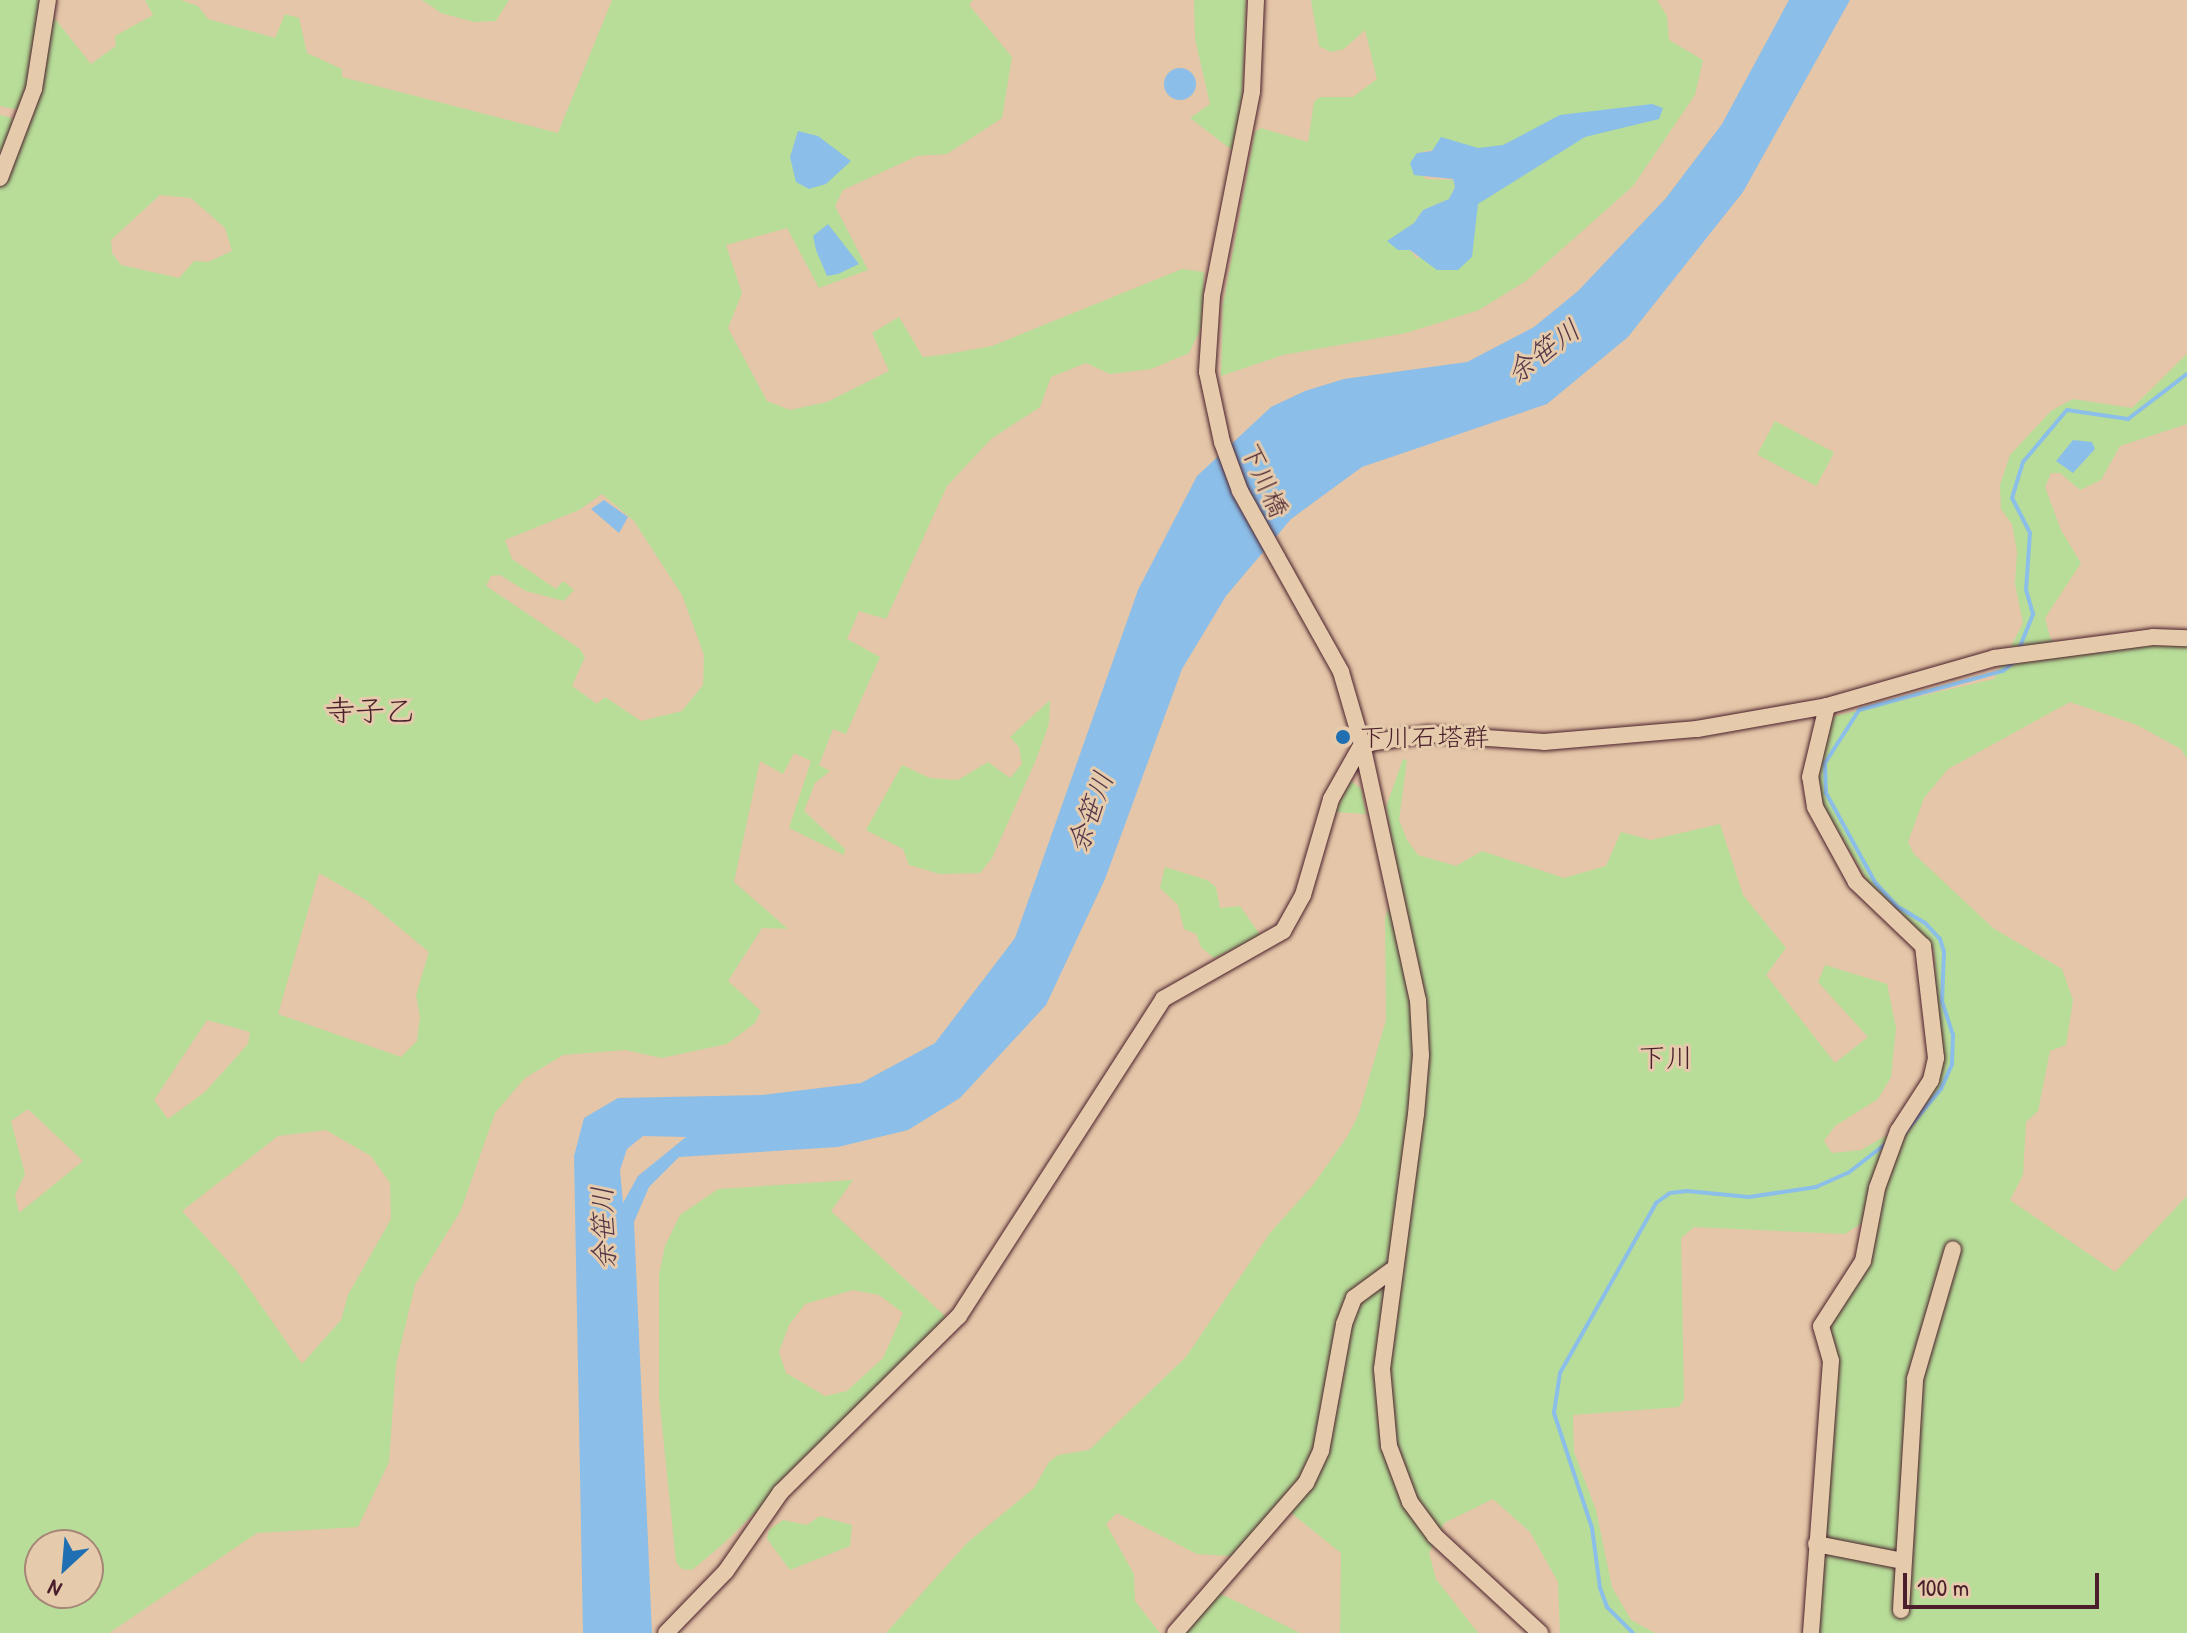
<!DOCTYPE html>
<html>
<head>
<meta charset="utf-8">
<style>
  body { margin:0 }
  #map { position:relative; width:2187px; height:1633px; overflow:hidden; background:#e5c6a8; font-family:"Patrick Hand","Klee One",sans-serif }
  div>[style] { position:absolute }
  .green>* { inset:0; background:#b7dd98; transform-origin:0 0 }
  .water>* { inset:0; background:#8bbee8 }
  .round { border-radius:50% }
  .stream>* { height:4px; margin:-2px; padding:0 2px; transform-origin:2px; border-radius:2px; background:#8bbee8 }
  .roads { filter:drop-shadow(0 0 2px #4a1f2b) drop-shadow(0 0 2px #4a1f2b) }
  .minor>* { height:16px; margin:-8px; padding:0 8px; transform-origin:8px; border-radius:8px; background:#e5cbac }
  .dots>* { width:22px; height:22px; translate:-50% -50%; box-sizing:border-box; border:4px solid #e5cbac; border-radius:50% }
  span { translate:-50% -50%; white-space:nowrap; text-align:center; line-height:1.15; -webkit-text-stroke:6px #e5cbac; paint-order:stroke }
  .street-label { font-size:26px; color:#4a1f2b }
  .poi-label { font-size:26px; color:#4a1f2b }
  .left { translate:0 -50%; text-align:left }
  .water-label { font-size:28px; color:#543747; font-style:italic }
  .neighbourhood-label { font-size:28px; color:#4a1f2b }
  .quarter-label { font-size:30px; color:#4a1f2b }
  .north { position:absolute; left:24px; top:1529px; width:80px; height:80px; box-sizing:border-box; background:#e5cbac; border:2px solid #a78678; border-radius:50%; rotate:206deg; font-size:22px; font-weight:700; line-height:32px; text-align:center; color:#4a1f2b }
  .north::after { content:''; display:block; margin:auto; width:28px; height:36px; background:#1f6fb2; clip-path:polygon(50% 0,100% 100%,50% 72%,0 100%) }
  .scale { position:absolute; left:1903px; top:1573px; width:196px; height:36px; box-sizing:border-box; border:4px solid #4a1f2b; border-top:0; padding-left:10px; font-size:24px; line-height:28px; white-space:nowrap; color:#4a1f2b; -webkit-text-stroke:6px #e5cbac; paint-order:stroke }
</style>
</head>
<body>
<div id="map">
  <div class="green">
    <i style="clip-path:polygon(0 0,41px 0,37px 56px,19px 110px,0 106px)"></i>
    <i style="clip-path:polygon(evenodd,145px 0,181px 0,198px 6px,208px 19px,275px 38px,285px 14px,299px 18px,307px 53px,342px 69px,342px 77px,558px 133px,612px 0,973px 0,969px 5px,1012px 57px,1002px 118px,947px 154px,917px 156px,843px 190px,835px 206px,868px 270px,819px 288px,787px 228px,726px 245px,742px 293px,728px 328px,767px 401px,790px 410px,827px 402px,889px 371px,872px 333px,899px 317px,923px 357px,948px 354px,992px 346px,1182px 269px,1204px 272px,1202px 326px,1189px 353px,1151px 369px,1110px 374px,1086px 363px,1051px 377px,1040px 407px,991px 439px,947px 486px,886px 619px,859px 611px,847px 639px,880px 657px,846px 734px,833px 729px,819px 765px,830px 771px,815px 783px,804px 811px,845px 849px,844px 855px,789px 828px,811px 761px,794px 753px,783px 774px,760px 761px,734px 882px,788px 929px,762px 928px,728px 981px,761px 1011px,755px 1023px,727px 1044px,662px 1058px,625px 1050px,563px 1055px,525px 1078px,495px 1113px,461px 1210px,415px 1285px,396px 1365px,389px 1462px,358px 1527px,257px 1533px,109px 1633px,0 1633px,0 115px,15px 119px,51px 14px,91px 64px,116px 46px,115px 36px,153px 15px,145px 0,160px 195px,191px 198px,225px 228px,232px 251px,208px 262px,194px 261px,179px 278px,121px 265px,112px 253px,111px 240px,160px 195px,145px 0,602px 494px,634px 521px,682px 595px,704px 655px,703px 685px,682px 711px,641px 721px,605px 697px,597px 704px,572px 686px,585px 657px,580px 649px,486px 586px,491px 576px,500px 575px,526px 591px,564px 601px,574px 590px,563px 581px,556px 589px,512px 559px,505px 540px,579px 510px,602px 494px,145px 0,319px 873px,366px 900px,429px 952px,416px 995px,420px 1017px,417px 1041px,401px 1057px,278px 1014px,319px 873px,145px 0,207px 1020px,250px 1032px,248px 1044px,205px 1092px,168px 1119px,154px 1100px,207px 1020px,145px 0,28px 1109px,83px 1161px,19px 1213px,15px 1195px,25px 1174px,11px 1121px,28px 1109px,145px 0,326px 1130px,371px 1156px,390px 1183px,391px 1219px,348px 1295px,341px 1320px,302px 1364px,236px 1270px,182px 1211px,278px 1136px,326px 1130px,145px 0,40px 1545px,88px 1545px,88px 1593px,40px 1593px,40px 1545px)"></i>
    <i style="clip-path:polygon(422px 0,509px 0,496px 21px,474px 22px,441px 13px)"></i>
    <i style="clip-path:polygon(1194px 0,1246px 0,1242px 99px,1232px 150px,1190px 118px,1210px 104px,1195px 39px)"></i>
    <i style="clip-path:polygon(evenodd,1311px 0,1657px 0,1667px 16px,1669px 40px,1703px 60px,1695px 95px,1633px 186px,1526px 281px,1479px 310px,1406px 333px,1283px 355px,1221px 376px,1223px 305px,1255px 132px,1261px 128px,1308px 142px,1314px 102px,1320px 97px,1353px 97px,1377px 79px,1365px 30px,1344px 49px,1331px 52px,1319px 46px,1311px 0,1430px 150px,1466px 157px,1504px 155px,1470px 211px,1417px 259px,1410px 250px,1414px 223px,1423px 210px,1449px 199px,1455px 187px,1453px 180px,1425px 179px,1417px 153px,1430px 150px)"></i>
    <i style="clip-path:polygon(2187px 354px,2187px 424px,2120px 446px,2101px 480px,2080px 490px,2060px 473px,2051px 473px,2045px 487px,2061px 530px,2081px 563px,2045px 618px,2050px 637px,2062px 652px,2187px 641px,2187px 759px,2181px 749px,2137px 725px,2070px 702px,1948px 769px,1924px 798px,1908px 842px,1914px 854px,1993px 928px,2062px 969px,2073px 1000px,2066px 1045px,2050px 1051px,2038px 1111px,2026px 1122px,2023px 1175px,2010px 1200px,2115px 1272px,2187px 1196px,2187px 1633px,1812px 1633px,1828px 1329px,1875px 1225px,1860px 1224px,1845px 1234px,1694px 1227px,1681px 1238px,1684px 1399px,1679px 1407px,1573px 1415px,1574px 1452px,1596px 1510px,1612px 1587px,1631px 1620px,1655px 1633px,1560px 1633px,1558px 1582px,1530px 1532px,1493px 1499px,1444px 1523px,1429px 1553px,1436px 1579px,1478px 1633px,1340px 1633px,1341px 1553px,1280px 1504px,1246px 1545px,1230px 1556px,1197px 1554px,1117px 1513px,1106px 1524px,1134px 1574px,1135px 1601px,1160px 1633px,886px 1633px,967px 1543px,1034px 1488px,1049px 1462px,1058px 1455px,1089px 1450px,1186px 1357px,1270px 1233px,1313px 1185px,1347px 1137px,1358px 1116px,1386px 1020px,1385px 917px,1400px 883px,1386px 807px,1403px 759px,1407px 760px,1399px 820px,1407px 840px,1418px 855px,1456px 866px,1482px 851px,1564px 878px,1606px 866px,1621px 832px,1651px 840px,1720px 824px,1743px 895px,1786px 948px,1766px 975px,1835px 1063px,1868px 1037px,1818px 982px,1825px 965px,1887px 984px,1896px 1028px,1891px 1077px,1878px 1099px,1835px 1126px,1824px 1141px,1832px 1153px,1861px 1150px,1911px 1121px,1941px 1071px,1934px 949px,1877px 897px,1818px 797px,1816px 772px,1828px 729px,1835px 716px,1994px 679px,2023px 623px,2015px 584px,2017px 552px,2012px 524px,2001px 509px,2000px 485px,2010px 455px,2051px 411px,2073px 399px,2132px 408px)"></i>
    <i style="left:1775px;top:421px;width:67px;height:38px;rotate:28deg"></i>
    <i style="clip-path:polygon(1050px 700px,1049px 724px,1035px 762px,992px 858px,980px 873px,940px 874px,909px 865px,903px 849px,866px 830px,902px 765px,930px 778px,958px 780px,988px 762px,1010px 778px,1022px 764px,1019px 747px,1010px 737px)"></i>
    <i style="clip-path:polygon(1351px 781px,1361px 789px,1366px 814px,1335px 812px)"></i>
    <i style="clip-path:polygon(1165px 867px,1207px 880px,1216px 887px,1220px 908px,1240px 906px,1261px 936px,1214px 958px,1201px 947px,1196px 934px,1184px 929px,1178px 905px,1160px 888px)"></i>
    <i style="clip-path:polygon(evenodd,853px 1180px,831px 1211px,946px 1317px,908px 1361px,722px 1545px,692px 1570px,682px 1569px,676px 1562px,659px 1396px,659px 1275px,665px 1246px,680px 1215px,718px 1189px,853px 1180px,853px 1290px,879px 1295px,903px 1313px,883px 1358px,847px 1391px,825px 1396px,786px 1373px,779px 1352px,789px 1325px,805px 1304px,853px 1290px)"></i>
    <i style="clip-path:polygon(820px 1516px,852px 1525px,850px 1546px,790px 1570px,767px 1539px,769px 1530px,783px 1520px,807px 1525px)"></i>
    <i style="clip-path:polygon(1217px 1592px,1274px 1620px,1300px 1633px,1183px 1633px)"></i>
  </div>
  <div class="water">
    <i style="clip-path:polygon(evenodd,1789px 0,1850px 0,1743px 192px,1628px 337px,1547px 404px,1362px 467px,1291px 519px,1226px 596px,1182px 669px,1105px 879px,1046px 1005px,960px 1098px,908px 1130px,838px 1147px,679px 1157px,649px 1187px,634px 1222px,652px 1633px,583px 1633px,574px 1156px,584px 1118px,618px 1098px,762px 1095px,861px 1083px,935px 1043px,1015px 938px,1138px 590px,1197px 476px,1271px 407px,1305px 391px,1344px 379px,1467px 362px,1534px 327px,1578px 291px,1666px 198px,1722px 124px,1789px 0,643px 1136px,686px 1137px,638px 1176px,623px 1203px,620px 1170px,627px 1149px,643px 1136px)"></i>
    <i class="round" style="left:1164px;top:68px;width:32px;height:32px"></i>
    <i style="clip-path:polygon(1652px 104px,1663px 108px,1659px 119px,1585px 137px,1478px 204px,1472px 257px,1458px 270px,1437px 270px,1410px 250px,1398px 250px,1387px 241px,1414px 223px,1423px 210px,1449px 199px,1455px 187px,1453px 179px,1414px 175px,1410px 163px,1417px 153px,1432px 151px,1441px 137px,1478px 148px,1503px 145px,1560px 115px)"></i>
    <i style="clip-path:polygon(798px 131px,818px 136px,851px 161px,826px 184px,809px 189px,796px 182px,790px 157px)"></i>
    <i style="clip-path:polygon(828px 224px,859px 264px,838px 274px,827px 276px,816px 250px,813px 236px)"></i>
    <i style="clip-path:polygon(2073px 440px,2092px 442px,2095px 449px,2073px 473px,2056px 461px)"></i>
    <i style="clip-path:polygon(604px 500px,628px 517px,619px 533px,591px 509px)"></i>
  </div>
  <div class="stream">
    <i style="left:2019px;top:649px;width:38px;rotate:-68deg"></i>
    <i style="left:2033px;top:614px;width:25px;rotate:-106deg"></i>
    <i style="left:2026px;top:590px;width:57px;rotate:-86deg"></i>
    <i style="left:2030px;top:533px;width:39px;rotate:-117deg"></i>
    <i style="left:2012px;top:498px;width:38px;rotate:-73deg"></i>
    <i style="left:2023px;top:462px;width:68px;rotate:-49.8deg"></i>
    <i style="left:2067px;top:410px;width:62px;rotate:8.4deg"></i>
    <i style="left:2128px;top:419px;width:74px;rotate:-37.3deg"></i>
    <i style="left:1903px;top:1135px;width:60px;rotate:-50.4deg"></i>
    <i style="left:1941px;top:1089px;width:27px;rotate:-66deg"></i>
    <i style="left:1952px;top:1064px;width:29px;rotate:-88deg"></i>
    <i style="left:1953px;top:1035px;width:35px;rotate:-108deg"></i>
    <i style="left:1942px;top:1002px;width:50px;rotate:-87.7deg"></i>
    <i style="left:1944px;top:952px;width:14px;rotate:-107deg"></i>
    <i style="left:1940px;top:939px;width:22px;rotate:-133deg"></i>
    <i style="left:1925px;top:923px;width:31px;rotate:-149deg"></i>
    <i style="left:1898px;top:907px;width:34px;rotate:-133deg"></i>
    <i style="left:1875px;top:882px;width:102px;rotate:-118.8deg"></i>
    <i style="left:1826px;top:793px;width:30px;rotate:-92deg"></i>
    <i style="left:1825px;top:763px;width:63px;rotate:-57.3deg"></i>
    <i style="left:1859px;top:710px;width:149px;rotate:-15.2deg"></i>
    <i style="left:2003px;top:671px;width:14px;rotate:-39deg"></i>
    <i style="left:1633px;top:1633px;width:37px;rotate:-135deg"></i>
    <i style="left:1607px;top:1607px;width:20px;rotate:-110deg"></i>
    <i style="left:1600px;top:1588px;width:61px;rotate:-97.6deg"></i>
    <i style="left:1592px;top:1528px;width:121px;rotate:-108.3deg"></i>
    <i style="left:1554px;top:1413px;width:40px;rotate:-81.5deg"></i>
    <i style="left:1560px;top:1373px;width:195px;rotate:-60.5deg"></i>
    <i style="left:1656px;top:1203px;width:17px;rotate:-36deg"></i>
    <i style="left:1670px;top:1193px;width:17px;rotate:-7deg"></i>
    <i style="left:1687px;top:1191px;width:62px;rotate:5.5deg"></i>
    <i style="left:1749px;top:1197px;width:68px;rotate:-8.5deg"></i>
    <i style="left:1816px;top:1187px;width:35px;rotate:-24deg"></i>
    <i style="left:1848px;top:1173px;width:51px;rotate:-37.8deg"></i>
  </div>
  <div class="roads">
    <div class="minor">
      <i style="left:1256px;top:0;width:92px;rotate:92.5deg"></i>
      <i style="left:1252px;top:92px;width:208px;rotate:101.1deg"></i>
      <i style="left:1212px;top:296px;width:76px;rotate:93.8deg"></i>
      <i style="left:1207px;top:372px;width:72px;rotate:77.9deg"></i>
      <i style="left:1222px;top:442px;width:52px;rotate:69.8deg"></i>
      <i style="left:1240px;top:491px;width:207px;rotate:60.8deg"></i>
      <i style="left:1341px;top:672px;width:75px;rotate:73.7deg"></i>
      <i style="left:1362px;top:744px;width:262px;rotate:77.7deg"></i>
      <i style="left:1418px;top:1000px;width:55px;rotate:86.9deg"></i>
      <i style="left:1421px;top:1055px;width:59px;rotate:94.8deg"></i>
      <i style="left:1416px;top:1114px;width:257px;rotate:97.6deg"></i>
      <i style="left:1382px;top:1369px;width:77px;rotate:84.8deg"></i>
      <i style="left:1389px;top:1446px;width:60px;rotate:69.4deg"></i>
      <i style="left:1410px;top:1502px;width:42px;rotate:53.7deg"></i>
      <i style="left:1435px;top:1536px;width:143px;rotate:42.7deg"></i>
      <i style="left:0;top:178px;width:95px;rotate:-69.1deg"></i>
      <i style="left:34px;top:89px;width:90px;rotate:-81.1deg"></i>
      <i style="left:1816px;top:1544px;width:89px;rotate:11.1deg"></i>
      <i style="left:1901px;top:1610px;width:231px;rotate:-86.5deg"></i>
      <i style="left:1915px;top:1379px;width:135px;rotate:-73.7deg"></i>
      <i style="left:666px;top:1633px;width:86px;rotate:-45.9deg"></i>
      <i style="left:726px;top:1571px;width:96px;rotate:-55.2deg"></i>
      <i style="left:781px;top:1492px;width:250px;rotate:-44.7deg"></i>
      <i style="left:959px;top:1316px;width:377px;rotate:-57.2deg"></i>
      <i style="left:1163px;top:999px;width:138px;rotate:-29.5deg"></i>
      <i style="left:1283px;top:931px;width:41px;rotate:-60.9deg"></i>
      <i style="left:1303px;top:895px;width:100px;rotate:-73.7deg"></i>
      <i style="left:1331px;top:799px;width:63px;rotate:-60.6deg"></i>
      <i style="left:1362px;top:744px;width:67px;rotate:-8.6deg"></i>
      <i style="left:1428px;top:734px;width:116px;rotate:3.9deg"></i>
      <i style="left:1544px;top:742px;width:154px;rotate:-4.9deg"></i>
      <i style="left:1697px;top:729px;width:132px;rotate:-10deg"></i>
      <i style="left:1827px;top:706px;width:174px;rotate:-16deg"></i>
      <i style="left:1994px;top:658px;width:160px;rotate:-7.5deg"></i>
      <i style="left:2153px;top:637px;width:34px;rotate:2deg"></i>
      <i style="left:1175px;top:1633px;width:199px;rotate:-48.9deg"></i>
      <i style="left:1306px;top:1483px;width:35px;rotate:-65deg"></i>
      <i style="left:1321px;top:1451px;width:129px;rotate:-79.7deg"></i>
      <i style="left:1344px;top:1324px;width:28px;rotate:-69deg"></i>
      <i style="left:1354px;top:1298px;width:47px;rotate:-36.4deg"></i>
      <i style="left:1811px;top:1633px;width:273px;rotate:-85.8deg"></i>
      <i style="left:1831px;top:1361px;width:36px;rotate:-106deg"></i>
      <i style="left:1821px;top:1326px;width:77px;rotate:-57.1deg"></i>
      <i style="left:1863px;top:1261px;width:74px;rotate:-79.1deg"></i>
      <i style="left:1877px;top:1188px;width:61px;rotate:-69.8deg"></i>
      <i style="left:1898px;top:1131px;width:61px;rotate:-57.1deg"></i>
      <i style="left:1931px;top:1080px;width:23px;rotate:-77deg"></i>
      <i style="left:1936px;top:1058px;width:113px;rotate:-96.6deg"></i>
      <i style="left:1923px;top:946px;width:93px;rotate:-136.3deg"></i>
      <i style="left:1856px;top:882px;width:85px;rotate:-118.7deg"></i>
      <i style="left:1815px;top:807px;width:30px;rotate:-99deg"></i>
      <i style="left:1810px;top:777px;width:73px;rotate:-76.5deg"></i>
    </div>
  </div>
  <div class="dots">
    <i style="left:1343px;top:737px;background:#1f6fb2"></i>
  </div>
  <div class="street-label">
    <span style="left:1265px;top:480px;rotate:66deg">下川橋</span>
  </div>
  <div class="poi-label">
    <span class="left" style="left:1359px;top:737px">下川石塔群</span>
  </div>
  <div class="water-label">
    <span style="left:1543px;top:351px;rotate:-37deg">余笹川</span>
    <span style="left:1090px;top:812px;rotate:-70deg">余笹川</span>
    <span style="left:603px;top:1228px;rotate:-92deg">余笹川</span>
  </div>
  <div class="neighbourhood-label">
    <span style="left:1666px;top:1057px">下川</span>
  </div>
  <div class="quarter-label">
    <span style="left:370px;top:710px">寺子乙</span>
  </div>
  <div class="north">N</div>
  <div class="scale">100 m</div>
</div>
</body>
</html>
